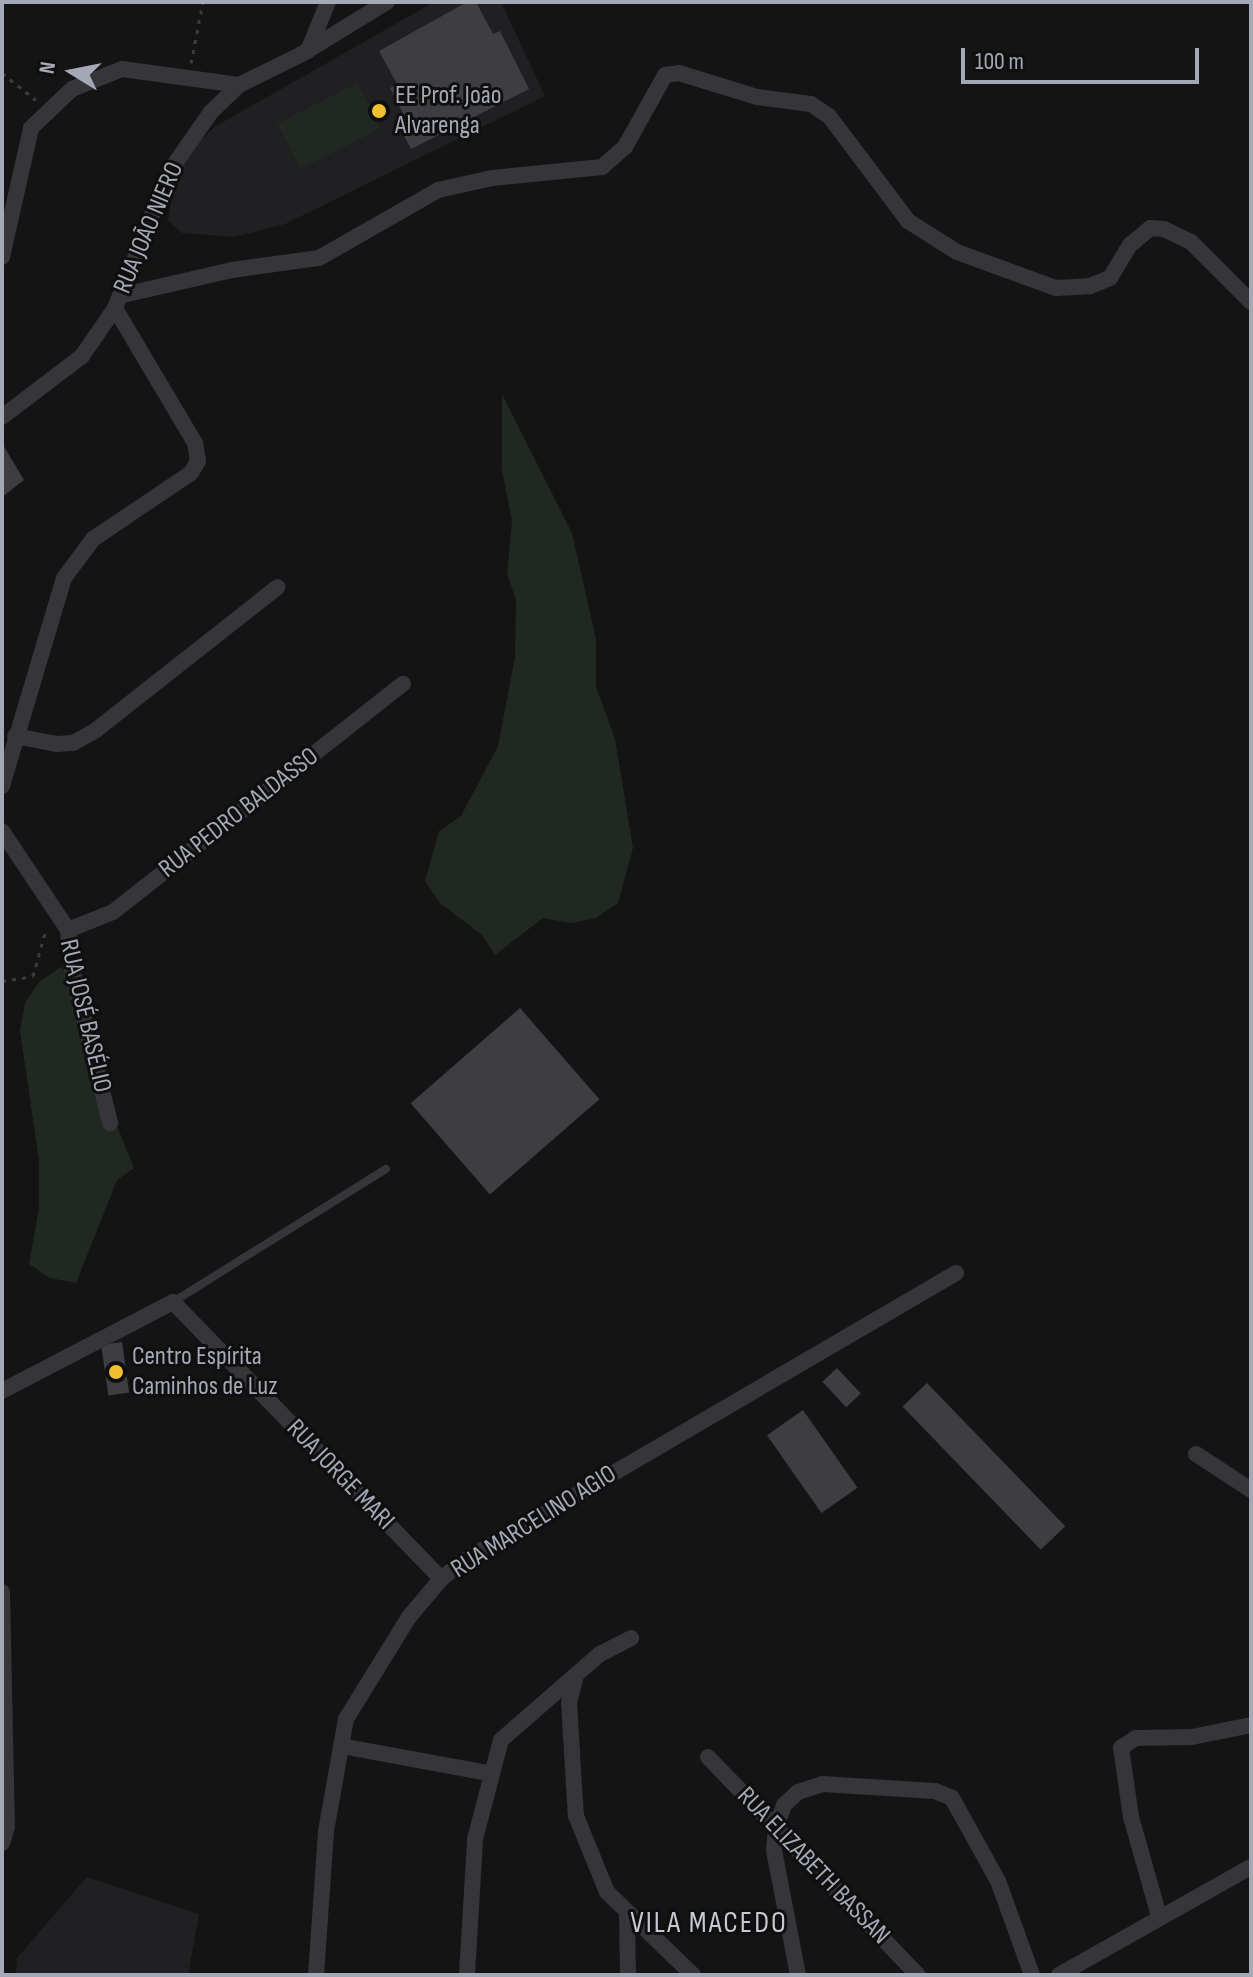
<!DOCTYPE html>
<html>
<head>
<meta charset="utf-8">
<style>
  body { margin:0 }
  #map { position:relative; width:1253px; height:1977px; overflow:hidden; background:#141415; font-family:"Sofia Sans Condensed",sans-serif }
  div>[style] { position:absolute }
  .built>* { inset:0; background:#202022 }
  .green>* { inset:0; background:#202821; transform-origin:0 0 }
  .building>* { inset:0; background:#3e3e42; transform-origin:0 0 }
  .path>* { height:3px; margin-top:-1.5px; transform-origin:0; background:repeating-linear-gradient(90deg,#3b3c41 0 4px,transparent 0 10px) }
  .lane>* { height:8px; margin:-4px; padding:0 4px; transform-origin:4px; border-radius:4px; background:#35353a }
  .street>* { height:16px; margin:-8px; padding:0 8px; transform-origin:8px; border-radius:8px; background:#35353a }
  .dots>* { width:22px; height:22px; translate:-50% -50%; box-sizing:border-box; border:4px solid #0f0f10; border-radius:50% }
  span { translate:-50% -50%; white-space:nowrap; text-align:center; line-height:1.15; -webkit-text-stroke:6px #0f0f10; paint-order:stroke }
  .poi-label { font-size:26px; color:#a5a9b6 }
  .left { translate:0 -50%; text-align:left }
  .street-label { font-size:26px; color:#a5a9b6 }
  .quarter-label { font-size:30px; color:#c6c8d2; letter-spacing:2px }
  .frame { position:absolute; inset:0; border:4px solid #a5a9b6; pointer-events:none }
  .north { position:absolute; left:32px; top:32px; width:80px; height:80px; -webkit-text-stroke:6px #0f0f10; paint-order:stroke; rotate:280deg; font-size:22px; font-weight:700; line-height:32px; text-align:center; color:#a5a9b6 }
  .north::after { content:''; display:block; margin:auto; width:28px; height:36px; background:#a5a9b6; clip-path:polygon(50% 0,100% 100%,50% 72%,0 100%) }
  .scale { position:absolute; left:961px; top:48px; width:238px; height:36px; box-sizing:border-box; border:4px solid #a5a9b6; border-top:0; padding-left:10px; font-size:24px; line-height:28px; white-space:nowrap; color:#a5a9b6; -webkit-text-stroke:6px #0f0f10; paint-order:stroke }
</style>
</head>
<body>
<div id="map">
  <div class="built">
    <i style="clip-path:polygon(434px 2px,501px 2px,545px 96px,285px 224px,234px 237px,182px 233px,168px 221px,175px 177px,197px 143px,216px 126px)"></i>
    <i style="clip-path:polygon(87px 1877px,199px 1914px,188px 1975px,16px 1975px,17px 1958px)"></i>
  </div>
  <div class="green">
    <i style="left:357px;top:83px;width:51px;height:89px;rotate:63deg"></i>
    <i style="clip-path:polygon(502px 394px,572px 533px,596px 639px,596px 687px,615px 739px,633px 848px,618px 903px,596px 918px,571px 923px,543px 918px,495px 955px,482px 935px,440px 903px,425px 881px,439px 831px,461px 816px,498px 746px,515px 657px,516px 600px,507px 573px,512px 521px,502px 471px)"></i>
    <i style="clip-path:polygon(61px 967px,76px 989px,111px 1111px,134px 1168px,117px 1180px,76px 1283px,50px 1278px,29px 1264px,39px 1208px,39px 1160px,20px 1031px,25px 1003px,39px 982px)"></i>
  </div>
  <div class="building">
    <i style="clip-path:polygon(467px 2px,476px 2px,493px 34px,500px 31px,529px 89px,411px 149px,401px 130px,409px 125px,390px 88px,397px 84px,379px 51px)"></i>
    <i style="clip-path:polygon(2px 443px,24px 480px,2px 497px)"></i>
    <i style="left:520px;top:1008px;width:121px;height:145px;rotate:49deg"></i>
    <i style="left:122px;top:1342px;width:51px;height:21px;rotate:82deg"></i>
    <i style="left:837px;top:1368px;width:35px;height:20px;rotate:47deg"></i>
    <i style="left:927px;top:1383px;width:199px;height:34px;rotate:46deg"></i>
    <i style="left:803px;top:1410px;width:95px;height:44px;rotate:55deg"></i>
  </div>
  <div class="path">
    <i style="left:191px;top:63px;width:62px;rotate:-78.9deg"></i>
    <i style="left:2px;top:73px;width:43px;rotate:38.5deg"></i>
    <i style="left:2px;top:981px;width:31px;rotate:-9deg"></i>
    <i style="left:33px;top:976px;width:49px;rotate:-74.5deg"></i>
  </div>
  <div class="lane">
    <i style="left:173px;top:1302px;width:251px;rotate:-32deg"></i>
  </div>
  <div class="street">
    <i style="left:308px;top:51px;width:53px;rotate:-67.8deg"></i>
    <i style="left:2px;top:257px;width:132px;rotate:-77.3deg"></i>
    <i style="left:31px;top:128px;width:57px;rotate:-43.6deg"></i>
    <i style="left:72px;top:89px;width:54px;rotate:-21.8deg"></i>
    <i style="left:122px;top:69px;width:118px;rotate:7.8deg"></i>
    <i style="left:123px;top:295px;width:112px;rotate:-12.9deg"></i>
    <i style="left:232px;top:270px;width:88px;rotate:-7.9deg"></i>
    <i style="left:319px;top:258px;width:137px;rotate:-29.7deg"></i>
    <i style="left:438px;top:190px;width:55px;rotate:-12.5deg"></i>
    <i style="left:492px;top:178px;width:111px;rotate:-5.7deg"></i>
    <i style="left:602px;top:167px;width:30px;rotate:-41deg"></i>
    <i style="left:625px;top:147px;width:82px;rotate:-60.9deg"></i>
    <i style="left:665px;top:75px;width:14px;rotate:-8deg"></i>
    <i style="left:679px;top:73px;width:82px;rotate:17.1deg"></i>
    <i style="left:757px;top:97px;width:54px;rotate:7.4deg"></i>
    <i style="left:811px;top:104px;width:22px;rotate:34deg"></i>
    <i style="left:829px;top:116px;width:131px;rotate:53deg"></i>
    <i style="left:908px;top:221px;width:58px;rotate:32.3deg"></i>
    <i style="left:957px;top:252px;width:105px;rotate:20deg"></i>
    <i style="left:1056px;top:288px;width:34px;rotate:-3deg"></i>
    <i style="left:1090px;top:286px;width:22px;rotate:-22deg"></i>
    <i style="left:1110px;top:278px;width:39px;rotate:-59deg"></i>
    <i style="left:1130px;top:245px;width:26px;rotate:-40deg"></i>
    <i style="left:1150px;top:228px;width:14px;rotate:4deg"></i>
    <i style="left:1164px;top:229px;width:30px;rotate:26deg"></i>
    <i style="left:1191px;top:242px;width:85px;rotate:45deg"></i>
    <i style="left:2px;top:417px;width:101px;rotate:-37.3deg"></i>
    <i style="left:82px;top:356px;width:58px;rotate:-55.5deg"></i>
    <i style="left:115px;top:308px;width:146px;rotate:-68.3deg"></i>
    <i style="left:169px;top:172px;width:73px;rotate:-55deg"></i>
    <i style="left:211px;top:112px;width:39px;rotate:-44deg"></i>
    <i style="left:239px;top:85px;width:70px;rotate:-26.2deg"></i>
    <i style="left:302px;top:54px;width:100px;rotate:-31.5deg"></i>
    <i style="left:15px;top:736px;width:43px;rotate:10.8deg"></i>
    <i style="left:57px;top:744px;width:16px;rotate:-4deg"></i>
    <i style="left:73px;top:743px;width:26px;rotate:-29deg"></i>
    <i style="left:96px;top:730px;width:231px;rotate:-38.2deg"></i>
    <i style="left:2px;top:786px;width:217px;rotate:-73.4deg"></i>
    <i style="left:64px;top:578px;width:49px;rotate:-53.4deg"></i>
    <i style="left:93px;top:539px;width:118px;rotate:-34deg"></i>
    <i style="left:191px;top:473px;width:14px;rotate:-60deg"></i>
    <i style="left:198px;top:461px;width:18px;rotate:-99deg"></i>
    <i style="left:195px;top:443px;width:157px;rotate:-120.7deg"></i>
    <i style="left:2px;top:831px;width:119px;rotate:56.3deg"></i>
    <i style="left:68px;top:930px;width:35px;rotate:85deg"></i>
    <i style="left:71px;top:965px;width:163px;rotate:76.1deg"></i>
    <i style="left:68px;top:930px;width:48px;rotate:-21.8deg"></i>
    <i style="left:113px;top:912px;width:369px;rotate:-38.2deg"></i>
    <i style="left:2px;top:1391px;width:193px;rotate:-27.5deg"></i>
    <i style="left:173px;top:1302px;width:385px;rotate:45.9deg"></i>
    <i style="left:1196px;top:1454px;width:66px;rotate:33.2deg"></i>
    <i style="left:2px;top:1592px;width:235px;rotate:88.8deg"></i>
    <i style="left:7px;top:1827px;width:17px;rotate:107deg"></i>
    <i style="left:576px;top:1675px;width:29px;rotate:104deg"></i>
    <i style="left:569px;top:1703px;width:113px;rotate:86.5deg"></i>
    <i style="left:576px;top:1816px;width:82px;rotate:67.8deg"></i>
    <i style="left:607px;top:1892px;width:120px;rotate:44deg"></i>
    <i style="left:341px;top:1746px;width:149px;rotate:10.4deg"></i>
    <i style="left:708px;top:1757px;width:303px;rotate:46.1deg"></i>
    <i style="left:627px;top:1913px;width:62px;rotate:89.1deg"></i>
    <i style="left:1159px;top:1916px;width:103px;rotate:-105.8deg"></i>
    <i style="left:1131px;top:1817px;width:70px;rotate:-98.2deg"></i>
    <i style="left:1121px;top:1748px;width:18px;rotate:-34deg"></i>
    <i style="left:1136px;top:1738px;width:56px;rotate:-1deg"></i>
    <i style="left:1192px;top:1737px;width:60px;rotate:-11.5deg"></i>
    <i style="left:316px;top:1975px;width:144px;rotate:-86deg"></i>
    <i style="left:326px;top:1831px;width:114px;rotate:-79.9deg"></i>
    <i style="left:346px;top:1719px;width:120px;rotate:-58.3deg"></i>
    <i style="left:409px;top:1617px;width:50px;rotate:-49.9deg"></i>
    <i style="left:441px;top:1579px;width:28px;rotate:-39deg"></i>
    <i style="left:463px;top:1561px;width:571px;rotate:-30.29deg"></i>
    <i style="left:467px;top:1975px;width:136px;rotate:-86.6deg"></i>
    <i style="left:475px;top:1839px;width:102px;rotate:-75.3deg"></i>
    <i style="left:501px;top:1740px;width:131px;rotate:-41deg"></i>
    <i style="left:600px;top:1654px;width:35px;rotate:-27deg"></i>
    <i style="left:798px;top:1975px;width:127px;rotate:-100.9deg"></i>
    <i style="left:774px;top:1850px;width:23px;rotate:-85deg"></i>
    <i style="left:776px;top:1827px;width:23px;rotate:-70deg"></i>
    <i style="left:784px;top:1805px;width:19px;rotate:-43deg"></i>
    <i style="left:798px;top:1792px;width:25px;rotate:-18deg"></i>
    <i style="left:822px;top:1784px;width:113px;rotate:3.5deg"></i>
    <i style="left:935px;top:1791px;width:18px;rotate:22deg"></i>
    <i style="left:952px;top:1798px;width:95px;rotate:61deg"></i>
    <i style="left:998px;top:1881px;width:100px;rotate:70.1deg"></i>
    <i style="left:1059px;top:1975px;width:220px;rotate:-29.4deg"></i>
  </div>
  <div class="dots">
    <i style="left:379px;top:111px;background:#f1c030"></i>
    <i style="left:116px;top:1372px;background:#f1c030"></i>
  </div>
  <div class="poi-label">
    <span class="left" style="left:395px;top:111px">EE Prof. João<br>Alvarenga</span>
    <span class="left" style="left:132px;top:1372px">Centro Espírita<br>Caminhos de Luz</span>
  </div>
  <div class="street-label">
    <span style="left:149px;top:228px;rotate:-67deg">RUA JOÃO NIERO</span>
    <span style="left:239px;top:813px;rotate:-38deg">RUA PEDRO BALDASSO</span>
    <span style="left:85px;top:1016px;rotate:77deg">RUA JOSÉ BASÉLIO</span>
    <span style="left:340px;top:1475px;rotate:46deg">RUA JORGE MARI</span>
    <span style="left:534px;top:1522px;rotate:-32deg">RUA MARCELINO AGIO</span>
    <span style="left:813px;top:1866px;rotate:46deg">RUA ELIZABETH BASSAN</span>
  </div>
  <div class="quarter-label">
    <span style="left:709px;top:1923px">VILA MACEDO</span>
  </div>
  <div class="frame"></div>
  <div class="north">N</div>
  <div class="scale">100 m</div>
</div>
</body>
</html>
